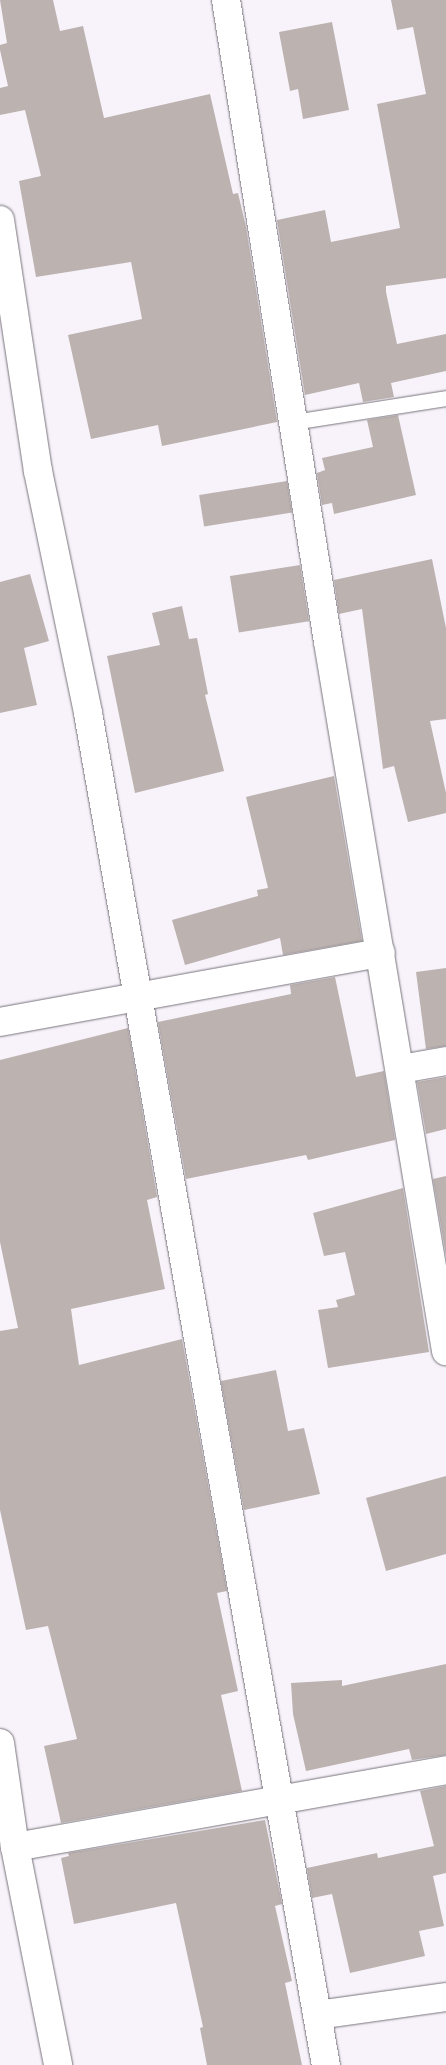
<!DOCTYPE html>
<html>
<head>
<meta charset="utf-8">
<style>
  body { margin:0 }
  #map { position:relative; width:446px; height:2065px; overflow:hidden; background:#f8f3fb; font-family:"Work Sans",sans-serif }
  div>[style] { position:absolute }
  .building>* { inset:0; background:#bcb3b0; transform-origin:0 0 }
  .roads { filter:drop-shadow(0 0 1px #78737a) drop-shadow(0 0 1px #78737a) }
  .service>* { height:15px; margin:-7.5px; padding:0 7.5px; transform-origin:7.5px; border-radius:7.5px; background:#fff }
  .minor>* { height:28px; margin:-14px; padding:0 14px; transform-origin:14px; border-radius:14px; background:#fff }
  span { translate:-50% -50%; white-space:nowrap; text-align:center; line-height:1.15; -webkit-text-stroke:4px #f8f3fb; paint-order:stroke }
</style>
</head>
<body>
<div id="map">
  <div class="building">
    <i style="clip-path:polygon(0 0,53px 0,60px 31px,83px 26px,104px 118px,210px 94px,233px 194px,238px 193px,246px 227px,277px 422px,162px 446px,158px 425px,91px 439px,68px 335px,142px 319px,131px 262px,36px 277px,19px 181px,41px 176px,25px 110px,0 115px,0 88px,8px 86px,0 50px,0 45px,7px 43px)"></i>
    <i style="clip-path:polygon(391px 0,446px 0,446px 278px,386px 286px,386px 292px,397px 344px,446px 334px,446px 371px,391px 383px,394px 397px,363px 402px,359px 383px,305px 395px,277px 220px,325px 210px,331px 242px,400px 228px,377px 104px,426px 94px,413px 27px,397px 30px)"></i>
    <i style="clip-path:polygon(332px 22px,349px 110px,303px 119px,298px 89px,290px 91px,279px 32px)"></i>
    <i style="clip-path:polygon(398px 415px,416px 495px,334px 514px,332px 503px,322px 505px,317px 473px,325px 470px,322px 458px,373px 447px,367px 420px)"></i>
    <i style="left:287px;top:481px;width:32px;height:89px;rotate:81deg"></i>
    <i style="clip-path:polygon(432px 559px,446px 628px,446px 719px,430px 721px,446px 793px,446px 813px,408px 822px,394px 766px,383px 769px,362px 609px,339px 614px,334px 580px)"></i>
    <i style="left:300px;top:565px;width:57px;height:71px;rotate:81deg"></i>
    <i style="clip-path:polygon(30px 574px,49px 641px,24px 648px,37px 705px,0 713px,0 582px)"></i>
    <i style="clip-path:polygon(182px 606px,189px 639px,197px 638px,208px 694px,205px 695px,224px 771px,135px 793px,107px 656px,160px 645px,152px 613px)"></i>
    <i style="clip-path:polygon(334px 776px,362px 941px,283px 955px,280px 938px,185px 965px,172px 920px,258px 896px,257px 890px,268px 888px,246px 797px)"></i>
    <i style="clip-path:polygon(446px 968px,446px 1046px,426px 1049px,416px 972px)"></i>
    <i style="clip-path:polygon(335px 977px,356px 1077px,384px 1071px,395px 1140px,308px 1160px,306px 1155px,186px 1179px,158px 1022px,291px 994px,290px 985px)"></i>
    <i style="clip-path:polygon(128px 1028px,157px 1197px,147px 1200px,165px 1289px,71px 1309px,79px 1365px,182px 1339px,227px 1591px,217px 1593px,238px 1691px,221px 1695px,242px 1791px,61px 1823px,44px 1746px,77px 1739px,48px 1626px,26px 1630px,0 1510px,0 1331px,18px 1328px,0 1242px,0 1060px)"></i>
    <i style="clip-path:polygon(446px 1077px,446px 1129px,426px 1134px,417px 1082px)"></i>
    <i style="clip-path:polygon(446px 1176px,446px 1256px,433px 1179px)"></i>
    <i style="clip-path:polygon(403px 1188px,429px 1352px,328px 1368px,318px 1310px,338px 1307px,336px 1300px,355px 1295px,345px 1252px,324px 1256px,313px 1213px)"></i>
    <i style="clip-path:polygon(276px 1370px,288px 1431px,304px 1428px,320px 1494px,244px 1510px,221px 1381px)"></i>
    <i style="clip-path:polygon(446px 1476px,446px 1554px,386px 1571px,366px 1498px)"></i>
    <i style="clip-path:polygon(446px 1664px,446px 1755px,412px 1760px,409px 1749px,306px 1771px,293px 1714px,291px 1683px,342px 1680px,342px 1686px)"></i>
    <i style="clip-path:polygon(446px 1786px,446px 1873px,433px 1876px,444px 1926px,419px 1931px,425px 1956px,350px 1973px,332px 1894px,312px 1898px,307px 1868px,377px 1853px,378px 1858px,434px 1846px,420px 1791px)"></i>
    <i style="clip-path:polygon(265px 1820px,282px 1904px,275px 1906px,292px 1981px,285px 1983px,302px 2065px,207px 2065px,200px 2028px,203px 2027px,176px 1903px,74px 1924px,61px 1858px,69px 1856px,68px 1853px)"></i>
  </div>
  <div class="roads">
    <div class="service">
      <i style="left:293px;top:422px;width:155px;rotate:-8.9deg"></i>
    </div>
    <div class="minor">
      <i style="left:226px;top:0;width:650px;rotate:80.97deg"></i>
      <i style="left:328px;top:642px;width:719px;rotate:80.55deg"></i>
      <i style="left:0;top:220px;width:254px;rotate:81.4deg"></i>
      <i style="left:38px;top:471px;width:247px;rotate:78.3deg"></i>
      <i style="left:88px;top:713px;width:1373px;rotate:80.02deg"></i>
      <i style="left:0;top:1022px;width:387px;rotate:-10.3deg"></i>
      <i style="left:401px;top:1069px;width:46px;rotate:-10.1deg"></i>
      <i style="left:0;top:1743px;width:105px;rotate:81.8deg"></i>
      <i style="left:15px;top:1847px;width:222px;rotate:78.8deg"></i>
      <i style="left:15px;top:1847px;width:438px;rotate:-10.1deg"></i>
      <i style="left:318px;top:2015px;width:129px;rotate:-8deg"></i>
    </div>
  </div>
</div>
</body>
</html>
